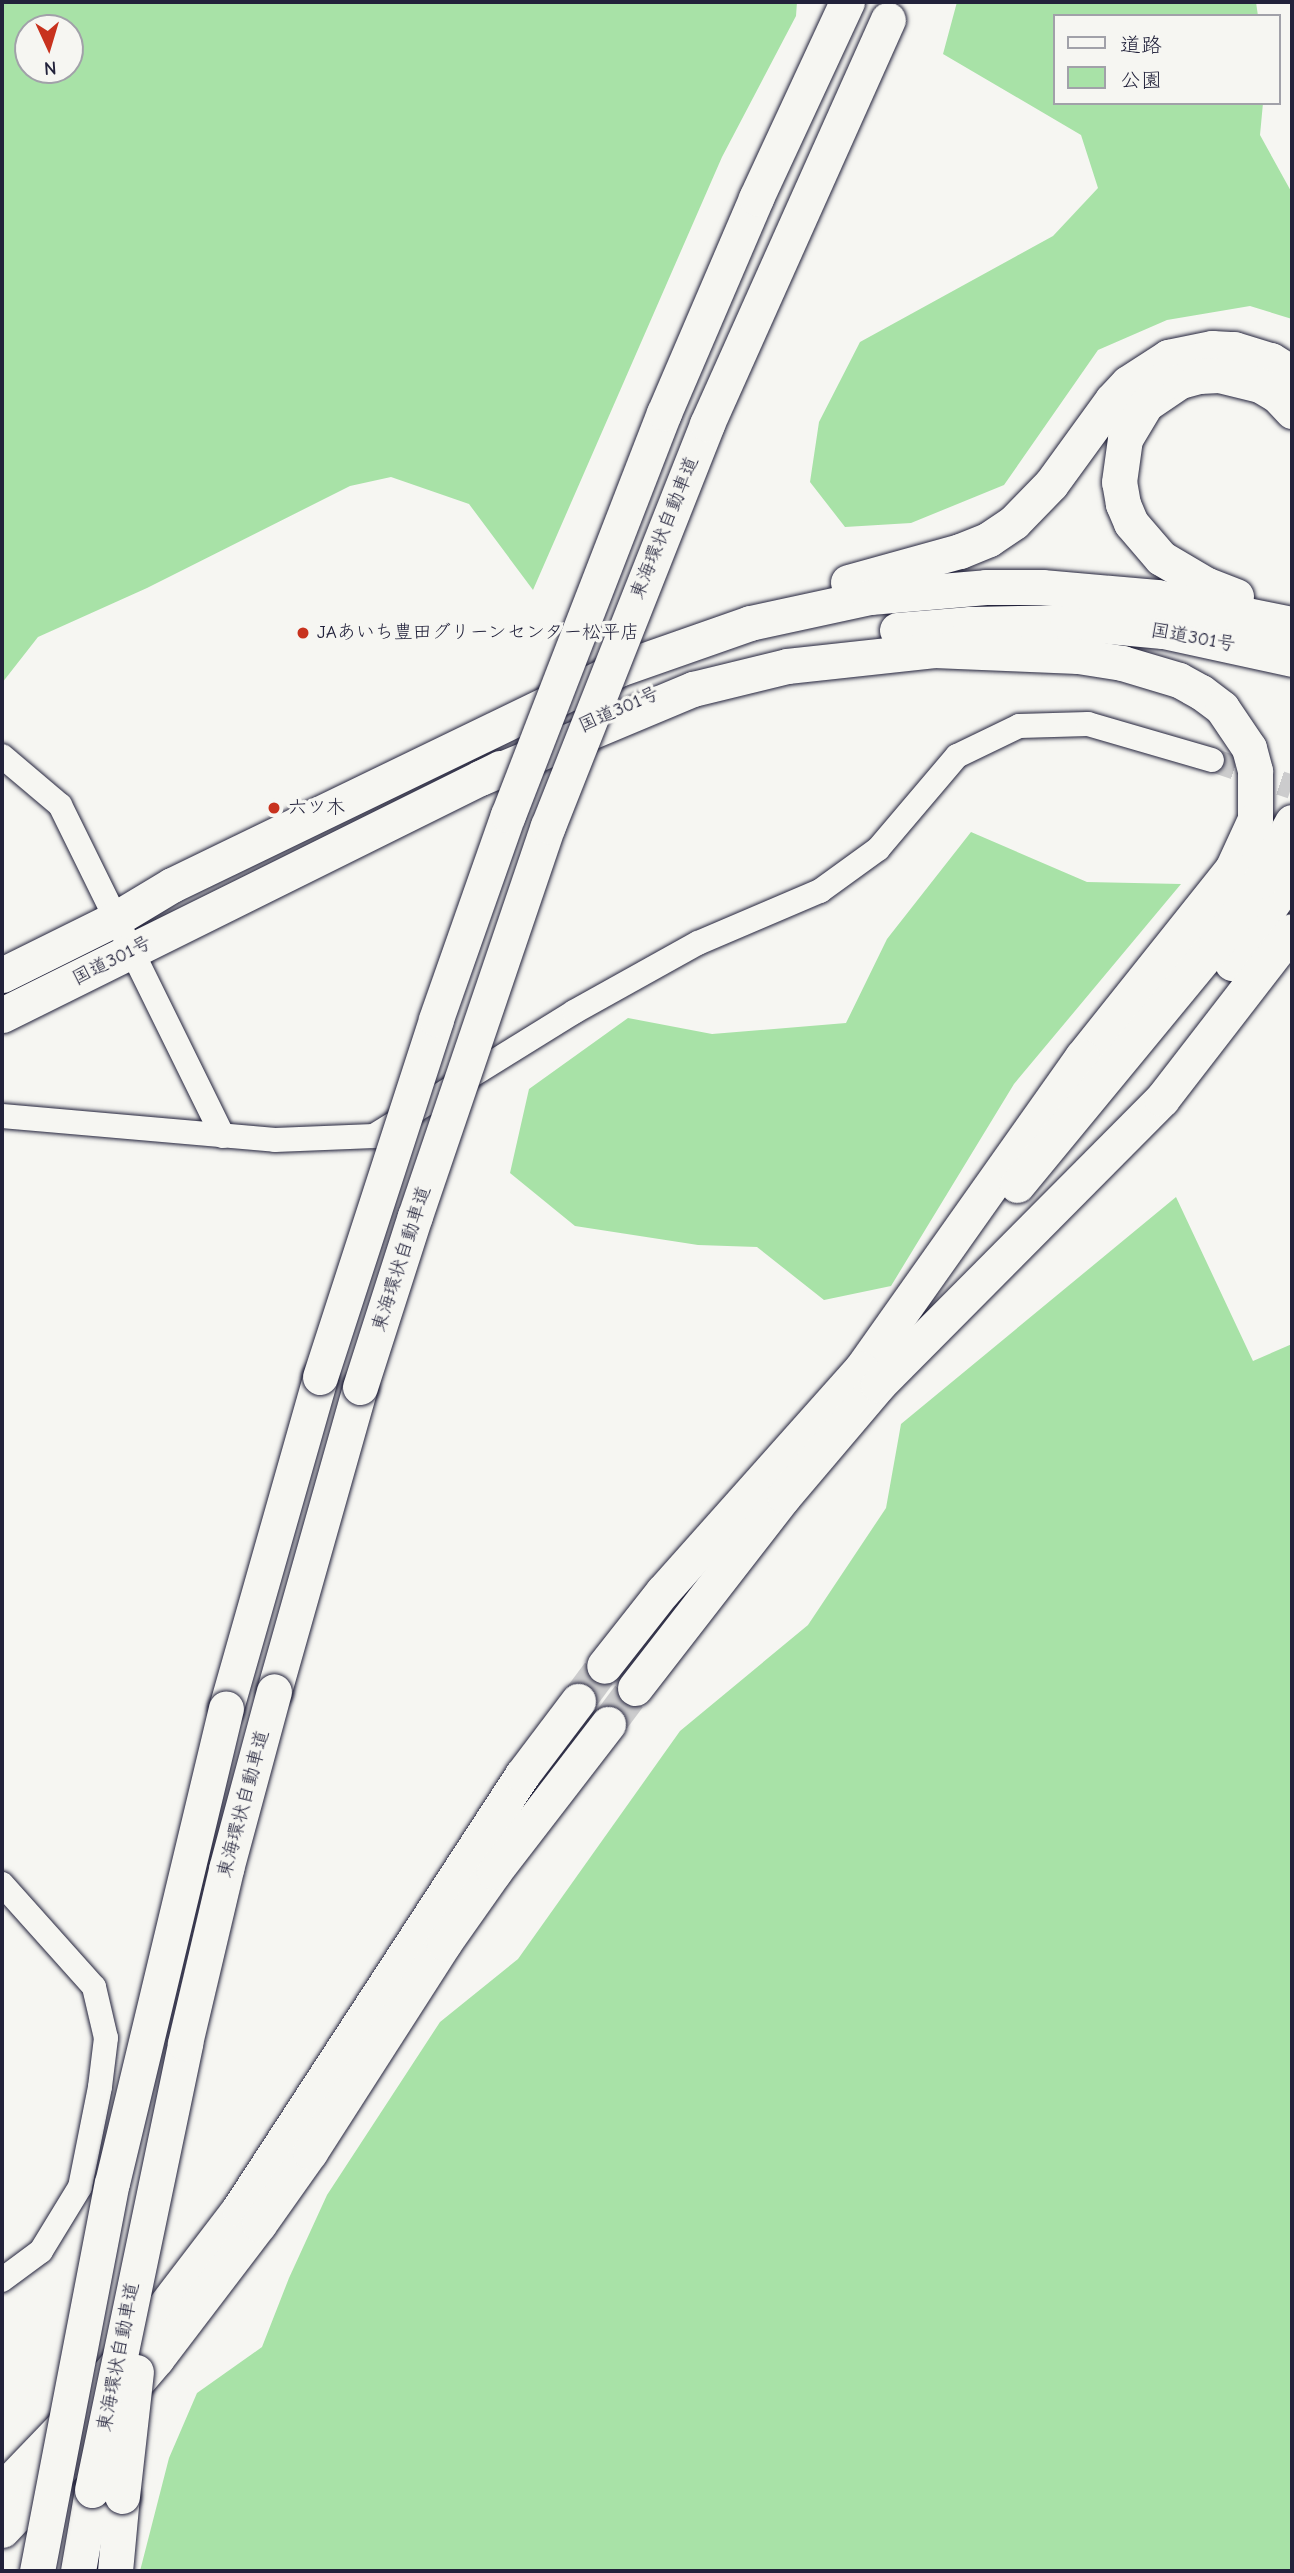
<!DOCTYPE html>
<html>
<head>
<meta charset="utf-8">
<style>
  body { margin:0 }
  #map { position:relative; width:1294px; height:2573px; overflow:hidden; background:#f6f6f2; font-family:"Comic Neue","Klee One",sans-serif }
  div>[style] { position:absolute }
  .green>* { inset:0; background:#a8e2a7 }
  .minor-tunnel>* { height:24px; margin-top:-12px; transform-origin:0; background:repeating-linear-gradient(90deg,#cccccd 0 24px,transparent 0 36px) }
  .highway-tunnel>* { height:35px; margin-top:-17.5px; transform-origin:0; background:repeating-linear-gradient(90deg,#cccccd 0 35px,transparent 0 53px) }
  .roads { filter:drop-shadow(0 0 2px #22223b) drop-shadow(0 0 2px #22223b) }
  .minor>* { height:24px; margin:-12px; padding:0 12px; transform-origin:12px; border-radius:12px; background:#f6f6f2 }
  .highway>* { height:35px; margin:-17.5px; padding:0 17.5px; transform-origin:17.5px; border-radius:17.5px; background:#f6f6f2 }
  .bridges { filter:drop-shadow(0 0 2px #22223b) drop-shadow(0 0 2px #22223b) }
  .highway-bridge>* { height:35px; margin:-17.5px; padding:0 17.5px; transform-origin:17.5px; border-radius:17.5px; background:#f6f6f2 }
  .dots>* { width:19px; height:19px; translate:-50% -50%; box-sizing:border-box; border:4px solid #f6f6f2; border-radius:50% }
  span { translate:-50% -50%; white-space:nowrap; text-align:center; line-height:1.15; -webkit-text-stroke:7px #f6f6f2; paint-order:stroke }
  .street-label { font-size:19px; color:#22223b }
  .poi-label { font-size:19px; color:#22223b }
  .left { translate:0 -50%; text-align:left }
  .frame { position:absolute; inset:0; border:4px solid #22223b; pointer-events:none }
  .legend { position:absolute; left:1053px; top:14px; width:228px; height:91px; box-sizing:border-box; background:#f6f6f2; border:2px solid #a1a1a9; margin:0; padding:9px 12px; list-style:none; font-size:21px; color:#22223b }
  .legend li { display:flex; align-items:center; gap:14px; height:35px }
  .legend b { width:35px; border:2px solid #a1a1a9 }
  .north { position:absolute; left:14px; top:14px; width:70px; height:70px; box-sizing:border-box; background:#f6f6f2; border:2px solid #a1a1a9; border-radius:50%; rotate:176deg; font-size:19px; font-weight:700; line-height:28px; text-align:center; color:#22223b }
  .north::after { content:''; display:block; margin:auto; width:24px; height:32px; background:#c8321e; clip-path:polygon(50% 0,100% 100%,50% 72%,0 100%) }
</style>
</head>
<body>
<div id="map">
  <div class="green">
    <i style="clip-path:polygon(evenodd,2px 2px,797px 2px,796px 16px,722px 157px,533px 590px,469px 504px,391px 477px,350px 486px,147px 588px,38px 637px,2px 683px,2px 2px,28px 28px,70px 28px,70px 70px,28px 70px,28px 28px)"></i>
    <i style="clip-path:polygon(957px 2px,1256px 2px,1258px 16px,1054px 16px,1054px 103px,1263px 103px,1260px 135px,1292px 193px,1292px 319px,1250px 306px,1167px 320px,1098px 350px,1004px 485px,911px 523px,845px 527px,810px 482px,819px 422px,860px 342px,1053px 236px,1098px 188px,1081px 135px,943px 54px)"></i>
    <i style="clip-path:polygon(971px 832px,1087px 882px,1181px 884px,1014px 1084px,891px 1286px,824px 1300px,757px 1247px,698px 1245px,575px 1226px,510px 1173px,529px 1089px,628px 1018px,712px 1034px,846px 1023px,887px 939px)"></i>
    <i style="clip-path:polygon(1176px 1197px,1253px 1361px,1292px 1344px,1292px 2571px,140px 2571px,169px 2458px,197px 2393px,262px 2347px,289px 2278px,327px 2195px,440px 2022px,518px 1959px,680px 1731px,808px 1625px,886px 1508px,901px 1424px)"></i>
  </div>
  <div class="minor-tunnel">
    <i style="left:1212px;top:760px;width:84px;rotate:18.6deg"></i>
  </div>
  <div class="highway-tunnel">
    <i style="left:578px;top:1701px;width:44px;rotate:-53.4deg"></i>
    <i style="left:608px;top:1724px;width:45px;rotate:-53.1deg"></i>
  </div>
  <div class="roads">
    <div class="minor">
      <i style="left:2px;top:756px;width:76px;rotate:40.2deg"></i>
      <i style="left:60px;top:805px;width:369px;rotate:63.8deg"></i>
      <i style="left:2px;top:1116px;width:274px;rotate:5deg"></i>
      <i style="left:275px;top:1140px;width:99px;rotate:-2.3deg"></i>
      <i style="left:374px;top:1136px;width:235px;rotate:-31.8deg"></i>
      <i style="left:574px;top:1012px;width:142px;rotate:-29.1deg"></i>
      <i style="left:698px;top:943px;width:133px;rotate:-23.1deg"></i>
      <i style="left:820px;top:891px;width:72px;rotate:-35.9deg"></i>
      <i style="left:878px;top:849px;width:122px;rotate:-49.7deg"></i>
      <i style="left:957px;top:756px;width:69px;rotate:-25.8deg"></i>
      <i style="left:1019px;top:726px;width:69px;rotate:-1.7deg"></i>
      <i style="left:1088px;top:724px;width:129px;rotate:16.2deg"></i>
      <i style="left:2px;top:1884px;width:138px;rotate:48.2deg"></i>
      <i style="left:94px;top:1987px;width:52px;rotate:76.8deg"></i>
      <i style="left:106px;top:2038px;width:49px;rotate:97deg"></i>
      <i style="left:100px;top:2087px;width:102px;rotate:101.3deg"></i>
      <i style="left:80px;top:2187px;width:75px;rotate:121.4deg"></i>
      <i style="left:41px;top:2251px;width:49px;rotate:143.4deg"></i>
    </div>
    <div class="highway">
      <i style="left:848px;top:582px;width:116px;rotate:-15.5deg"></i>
      <i style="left:960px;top:551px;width:31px;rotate:-22deg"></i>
      <i style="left:989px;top:539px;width:30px;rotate:-34deg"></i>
      <i style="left:1014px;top:522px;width:53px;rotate:-45.8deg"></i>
      <i style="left:1051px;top:484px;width:104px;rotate:-54deg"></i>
      <i style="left:1112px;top:400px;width:23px;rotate:-47deg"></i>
      <i style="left:1128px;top:383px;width:48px;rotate:-33deg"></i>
      <i style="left:1168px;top:357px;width:45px;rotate:-11.6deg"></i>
      <i style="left:1212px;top:348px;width:22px;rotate:3deg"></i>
      <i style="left:1234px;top:349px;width:39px;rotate:17deg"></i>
      <i style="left:1271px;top:360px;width:25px;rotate:32deg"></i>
      <i style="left:1236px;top:596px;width:31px;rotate:-159deg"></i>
      <i style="left:1207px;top:585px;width:53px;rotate:-149.6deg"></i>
      <i style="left:1161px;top:558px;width:46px;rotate:-130.6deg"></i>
      <i style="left:1131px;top:523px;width:21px;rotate:-113deg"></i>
      <i style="left:1123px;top:504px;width:22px;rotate:-100deg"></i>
      <i style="left:1119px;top:482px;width:43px;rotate:-82.1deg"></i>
      <i style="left:1125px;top:439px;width:41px;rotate:-59deg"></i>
      <i style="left:1146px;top:404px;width:41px;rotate:-34.1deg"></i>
      <i style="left:1180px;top:381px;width:20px;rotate:-15deg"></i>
      <i style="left:1199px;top:376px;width:20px;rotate:-3deg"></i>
      <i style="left:1219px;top:375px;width:42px;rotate:13.7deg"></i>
      <i style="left:1260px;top:385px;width:21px;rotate:31deg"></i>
      <i style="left:1278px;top:396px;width:21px;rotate:47deg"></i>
      <i style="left:897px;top:630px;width:73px;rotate:-4.7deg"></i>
      <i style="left:970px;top:624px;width:97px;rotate:-1.2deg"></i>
      <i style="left:1067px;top:622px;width:96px;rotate:5.4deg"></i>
      <i style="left:1163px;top:631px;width:132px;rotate:12.2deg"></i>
      <i style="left:480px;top:778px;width:231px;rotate:-22.7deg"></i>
      <i style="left:693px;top:689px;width:97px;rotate:-13.7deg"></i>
      <i style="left:787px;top:666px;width:148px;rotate:-6.2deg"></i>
      <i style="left:934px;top:650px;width:144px;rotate:2.4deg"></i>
      <i style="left:1078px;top:656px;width:45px;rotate:9deg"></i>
      <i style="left:1122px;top:663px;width:59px;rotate:16.6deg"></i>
      <i style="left:1179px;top:680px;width:25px;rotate:29deg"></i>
      <i style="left:1201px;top:692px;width:26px;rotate:37deg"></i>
      <i style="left:1222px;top:708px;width:48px;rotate:56deg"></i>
      <i style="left:1249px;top:748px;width:24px;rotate:75deg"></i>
      <i style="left:1255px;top:771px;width:48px;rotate:90deg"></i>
      <i style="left:1255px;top:819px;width:55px;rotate:114.7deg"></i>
      <i style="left:1232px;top:869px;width:241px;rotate:128.6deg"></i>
      <i style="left:1082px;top:1057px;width:382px;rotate:125.3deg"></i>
      <i style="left:861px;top:1369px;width:297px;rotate:131.7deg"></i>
      <i style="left:663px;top:1591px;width:95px;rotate:128.2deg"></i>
      <i style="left:1232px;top:963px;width:105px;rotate:-55.9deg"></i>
      <i style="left:2px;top:975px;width:128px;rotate:-26.4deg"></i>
      <i style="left:117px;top:918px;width:64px;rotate:-31deg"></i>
      <i style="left:172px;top:885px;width:496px;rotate:-25.8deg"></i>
      <i style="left:619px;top:669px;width:139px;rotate:-19.3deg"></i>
      <i style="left:750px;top:623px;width:123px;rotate:-12.2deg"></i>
      <i style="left:870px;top:597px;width:116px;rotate:-4.9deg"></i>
      <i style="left:986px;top:587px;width:56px"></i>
      <i style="left:1042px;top:587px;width:115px;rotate:5deg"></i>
      <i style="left:1157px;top:597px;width:138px;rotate:11.3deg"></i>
      <i style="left:2px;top:1015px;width:556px;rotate:-26.38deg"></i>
      <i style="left:1017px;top:1185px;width:313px;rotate:-50.5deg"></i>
      <i style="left:1216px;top:944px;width:77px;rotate:-55.1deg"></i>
      <i style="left:1260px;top:881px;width:67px;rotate:-61.5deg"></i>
      <i style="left:635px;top:1688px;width:243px;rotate:-52.2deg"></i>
      <i style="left:784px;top:1496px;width:145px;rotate:-49.7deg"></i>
      <i style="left:878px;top:1385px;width:403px;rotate:-45.2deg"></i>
      <i style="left:1162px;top:1099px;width:212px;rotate:-52.3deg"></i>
      <i style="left:274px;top:1691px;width:316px;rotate:-74.2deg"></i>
      <i style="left:226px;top:1708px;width:344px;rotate:-74.1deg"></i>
      <i style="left:2px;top:2490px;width:104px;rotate:-46.2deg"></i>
      <i style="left:74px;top:2415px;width:126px;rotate:-49.8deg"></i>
      <i style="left:155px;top:2319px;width:138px;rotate:-52.6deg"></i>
      <i style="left:239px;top:2209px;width:518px;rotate:-56.89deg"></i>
      <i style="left:522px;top:1775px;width:93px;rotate:-52.9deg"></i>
      <i style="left:2px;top:2530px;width:115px;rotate:-46.4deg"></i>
      <i style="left:81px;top:2447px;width:117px;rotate:-49.5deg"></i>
      <i style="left:157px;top:2358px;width:168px;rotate:-52.7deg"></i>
      <i style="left:259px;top:2224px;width:88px;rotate:-54.7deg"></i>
      <i style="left:310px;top:2152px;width:248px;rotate:-57.3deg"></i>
      <i style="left:444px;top:1943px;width:87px;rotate:-54.8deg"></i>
      <i style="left:494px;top:1872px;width:187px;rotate:-52.4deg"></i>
      <i style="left:78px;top:2571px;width:82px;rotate:-80.2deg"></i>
      <i style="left:115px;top:2571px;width:75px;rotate:-84.7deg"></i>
    </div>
  </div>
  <div class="bridges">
    <div class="highway-bridge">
      <i style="left:320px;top:1377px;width:376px;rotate:-72deg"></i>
      <i style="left:436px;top:1019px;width:216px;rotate:-70.6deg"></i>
      <i style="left:508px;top:815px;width:431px;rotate:-68.8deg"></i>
      <i style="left:664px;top:413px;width:234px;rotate:-66.8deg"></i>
      <i style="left:756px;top:198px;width:216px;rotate:-65.1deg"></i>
      <i style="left:360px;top:1387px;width:180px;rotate:-72.2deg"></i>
      <i style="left:415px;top:1216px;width:412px;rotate:-71.2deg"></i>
      <i style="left:548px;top:826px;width:432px;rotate:-68.4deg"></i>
      <i style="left:707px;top:424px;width:443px;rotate:-65.9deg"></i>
      <i style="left:92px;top:2490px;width:457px;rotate:-78.2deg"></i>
      <i style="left:185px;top:2043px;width:179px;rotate:-76.7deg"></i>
      <i style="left:226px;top:1869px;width:184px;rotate:-74.9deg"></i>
      <i style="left:122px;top:2496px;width:125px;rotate:-83.6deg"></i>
      <i style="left:37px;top:2571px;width:395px;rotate:-79.1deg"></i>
      <i style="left:112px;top:2183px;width:488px;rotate:-76.5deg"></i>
    </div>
  </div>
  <div class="dots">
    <i style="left:303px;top:633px;background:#c8321e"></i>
    <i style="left:274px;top:808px;background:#c8321e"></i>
  </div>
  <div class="street-label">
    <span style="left:665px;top:528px;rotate:-68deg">東海環状自動車道</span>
    <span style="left:1193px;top:638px;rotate:10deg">国道301号</span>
    <span style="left:619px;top:710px;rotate:-24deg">国道301号</span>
    <span style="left:112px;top:961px;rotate:-27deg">国道301号</span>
    <span style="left:402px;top:1259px;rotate:-72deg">東海環状自動車道</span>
    <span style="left:244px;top:1804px;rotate:-75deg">東海環状自動車道</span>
    <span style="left:119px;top:2357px;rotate:-79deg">東海環状自動車道</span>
  </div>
  <div class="poi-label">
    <span class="left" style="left:317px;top:633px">JAあいち豊田グリーンセンター松平店</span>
    <span class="left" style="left:288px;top:808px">六ツ木</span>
  </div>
  <div class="frame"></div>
  <ul class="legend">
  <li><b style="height:9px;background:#f6f6f2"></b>道路</li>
  <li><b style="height:19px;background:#a8e2a7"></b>公園</li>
  </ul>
  <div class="north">N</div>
</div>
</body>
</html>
